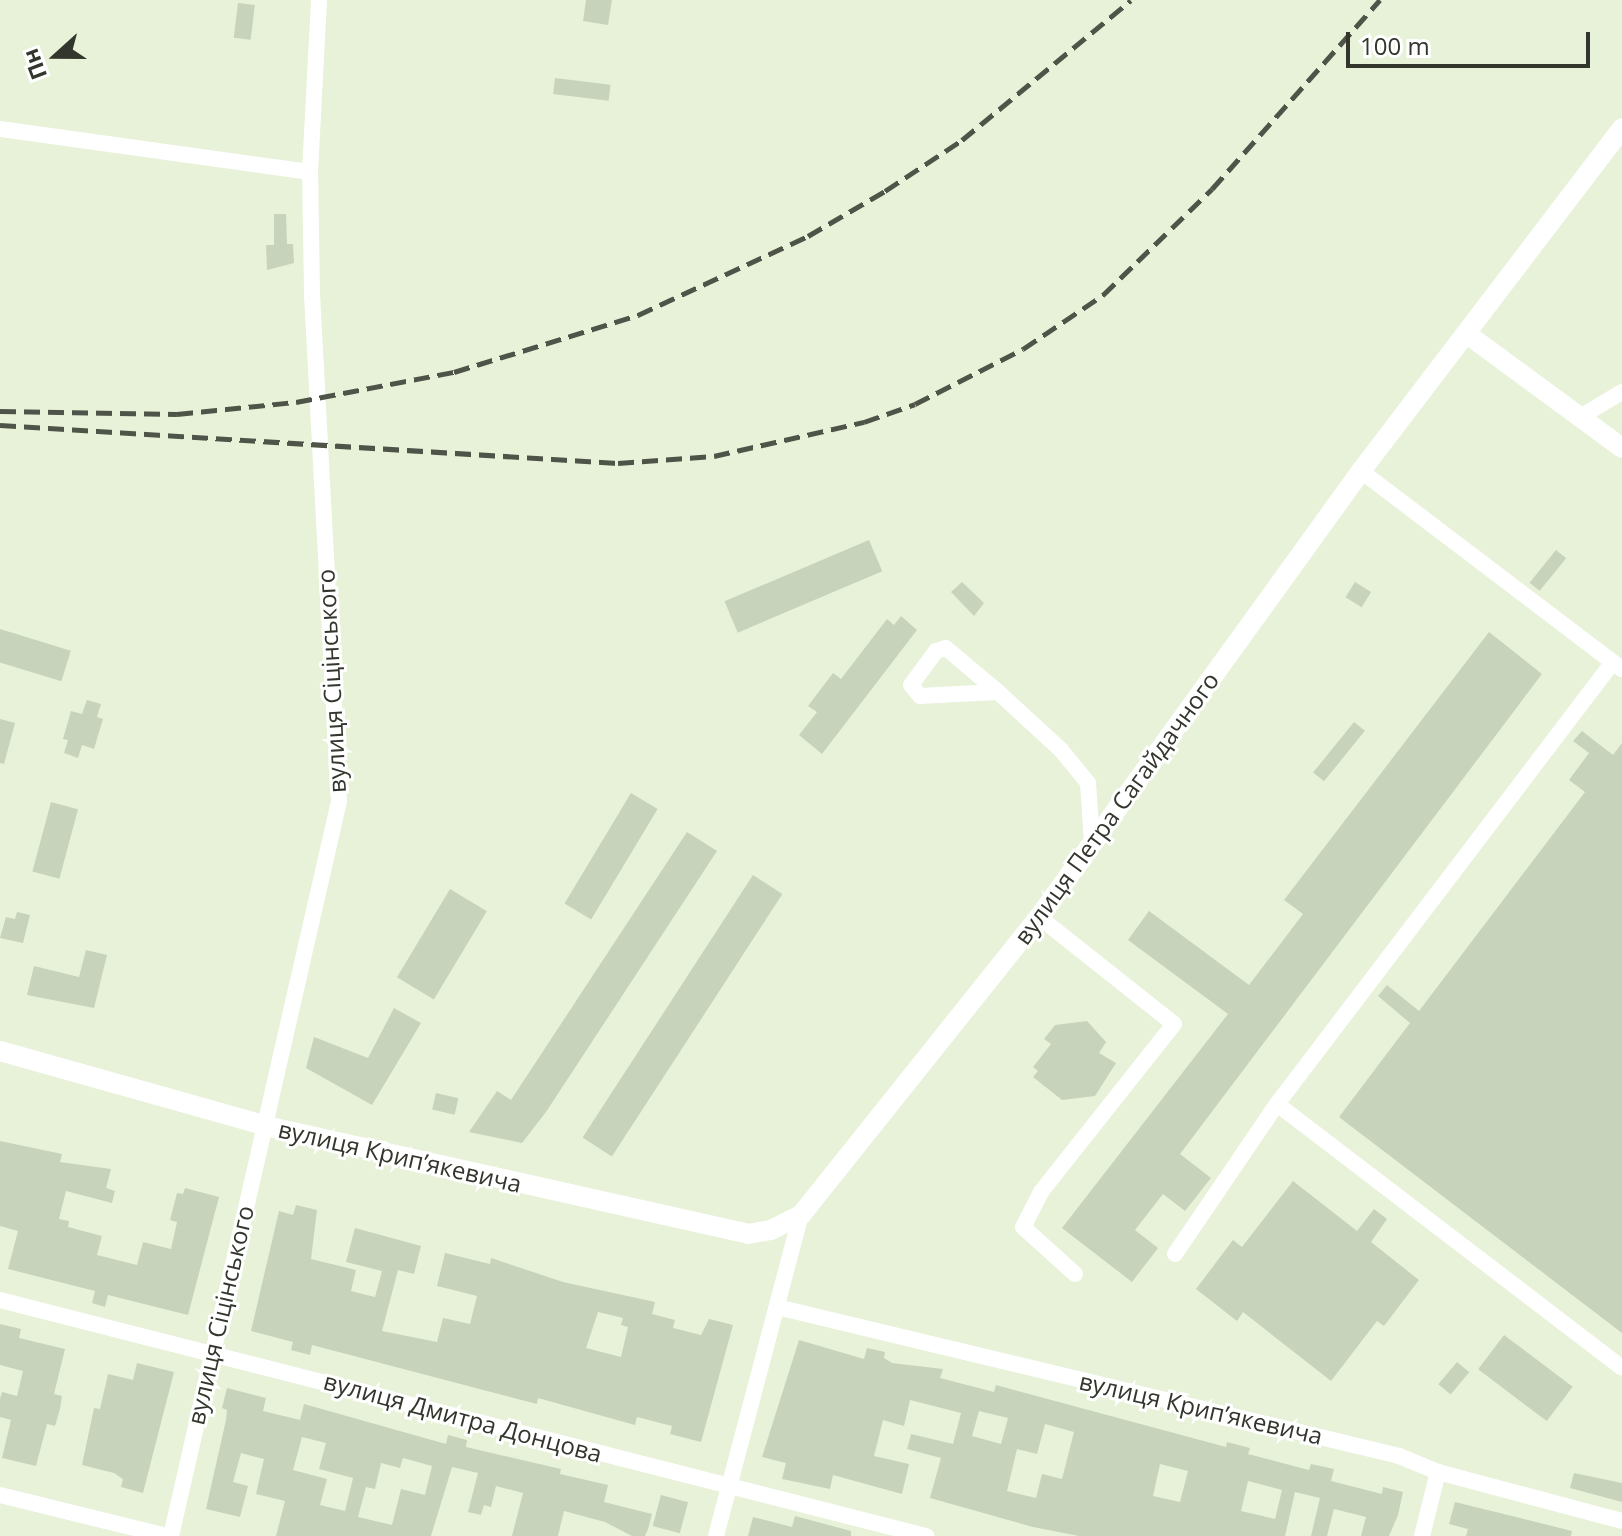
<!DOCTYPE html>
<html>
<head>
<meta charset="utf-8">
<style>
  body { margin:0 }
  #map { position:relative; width:1622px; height:1536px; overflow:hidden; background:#e7f2d9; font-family:"Open Sans",sans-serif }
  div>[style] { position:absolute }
  .building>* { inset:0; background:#c8d3bb; transform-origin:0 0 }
  .minor>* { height:16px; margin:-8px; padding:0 8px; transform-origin:8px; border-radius:8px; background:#fff }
  .major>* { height:20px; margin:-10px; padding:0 10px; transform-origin:10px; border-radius:10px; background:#fff }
  .rail>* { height:5px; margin-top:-2.5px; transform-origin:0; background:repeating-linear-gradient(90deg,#4f5448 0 16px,transparent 0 24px) }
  span { translate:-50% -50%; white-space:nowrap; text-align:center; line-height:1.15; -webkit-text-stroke:6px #fff; paint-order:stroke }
  .street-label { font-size:24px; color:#32362c }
  .north { position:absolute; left:16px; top:16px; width:80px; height:80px; -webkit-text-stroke:6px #fff; paint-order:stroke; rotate:249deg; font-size:22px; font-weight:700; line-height:32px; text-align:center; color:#32362c }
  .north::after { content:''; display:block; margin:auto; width:28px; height:36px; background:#32362c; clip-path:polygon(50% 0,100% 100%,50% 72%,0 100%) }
  .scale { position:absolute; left:1346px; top:32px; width:244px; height:36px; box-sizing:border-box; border:4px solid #32362c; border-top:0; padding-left:10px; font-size:24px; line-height:28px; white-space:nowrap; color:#32362c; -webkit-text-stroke:6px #fff; paint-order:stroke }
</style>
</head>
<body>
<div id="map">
  <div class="building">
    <i style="clip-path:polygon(586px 0,612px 0,608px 25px,583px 21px)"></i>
    <i style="left:238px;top:3px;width:17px;height:35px;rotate:7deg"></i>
    <i style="left:555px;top:78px;width:56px;height:16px;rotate:7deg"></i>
    <i style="clip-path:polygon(274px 214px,286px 214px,287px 244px,293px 244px,294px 263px,267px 270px,266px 245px,274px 245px)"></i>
    <i style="left:869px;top:540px;width:34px;height:157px;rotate:67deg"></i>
    <i style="left:1556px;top:550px;width:13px;height:42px;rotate:39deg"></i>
    <i style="clip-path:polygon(962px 582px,984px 603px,974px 616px,951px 592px)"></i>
    <i style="left:1355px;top:582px;width:19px;height:18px;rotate:32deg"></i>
    <i style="clip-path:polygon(901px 616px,917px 630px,822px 754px,799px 735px,817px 712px,808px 706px,833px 673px,841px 679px,887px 619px,894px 625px)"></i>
    <i style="left:0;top:629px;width:74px;height:32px;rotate:17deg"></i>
    <i style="clip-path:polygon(1489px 632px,1542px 674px,1180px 1154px,1211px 1178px,1185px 1211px,1163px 1194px,1135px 1230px,1158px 1248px,1132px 1282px,1062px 1228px,1228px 1014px,1128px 940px,1149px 911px,1249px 985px,1303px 914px,1284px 900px)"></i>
    <i style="clip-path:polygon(87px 700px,101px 704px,97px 717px,103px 719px,94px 749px,82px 745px,78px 758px,64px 753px,68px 740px,63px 739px,71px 711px,82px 714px)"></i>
    <i style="clip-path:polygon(0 719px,15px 723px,4px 764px,0 763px)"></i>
    <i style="left:1354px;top:722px;width:14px;height:65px;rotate:39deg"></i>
    <i style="clip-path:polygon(1582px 731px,1613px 755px,1622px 743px,1622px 1333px,1339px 1117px,1410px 1023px,1378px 996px,1387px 985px,1419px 1011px,1585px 792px,1569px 780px,1589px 753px,1573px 741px)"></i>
    <i style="left:631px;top:793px;width:31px;height:129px;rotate:31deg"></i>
    <i style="left:51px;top:802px;width:28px;height:72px;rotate:15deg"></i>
    <i style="clip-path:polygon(687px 832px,717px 851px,546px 1112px,522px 1143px,469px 1132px,497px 1091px,511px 1100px)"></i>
    <i style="left:753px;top:875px;width:35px;height:313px;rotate:33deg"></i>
    <i style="left:450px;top:889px;width:43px;height:103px;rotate:31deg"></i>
    <i style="clip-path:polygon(17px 912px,30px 915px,23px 943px,0 938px,6px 917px,15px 919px)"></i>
    <i style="clip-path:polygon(86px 950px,107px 955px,94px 1008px,27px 995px,34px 966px,79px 977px)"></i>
    <i style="clip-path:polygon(394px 1008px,421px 1023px,372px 1105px,306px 1068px,314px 1037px,368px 1058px)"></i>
    <i style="clip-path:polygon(1087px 1021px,1106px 1042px,1099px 1053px,1116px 1063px,1095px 1096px,1062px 1100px,1033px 1077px,1038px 1071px,1033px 1067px,1051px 1044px,1044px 1039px,1055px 1025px)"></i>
    <i style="left:436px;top:1093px;width:23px;height:17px;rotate:13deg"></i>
    <i style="clip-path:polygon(0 1141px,62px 1154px,60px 1162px,111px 1169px,106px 1188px,115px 1191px,112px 1203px,66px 1191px,59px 1219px,69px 1221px,68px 1227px,102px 1236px,97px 1255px,137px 1265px,143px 1242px,171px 1249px,177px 1222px,170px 1220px,177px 1193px,183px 1194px,185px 1188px,219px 1197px,188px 1315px,108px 1295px,105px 1307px,92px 1303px,95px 1291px,8px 1269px,18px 1231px,0 1226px)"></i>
    <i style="clip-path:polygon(1293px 1181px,1357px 1231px,1374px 1209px,1387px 1219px,1371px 1242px,1419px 1280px,1384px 1326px,1377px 1321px,1331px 1381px,1243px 1312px,1237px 1321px,1196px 1289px,1233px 1240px,1242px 1247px)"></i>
    <i style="clip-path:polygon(evenodd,296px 1205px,317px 1210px,311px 1259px,356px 1270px,351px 1291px,375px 1297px,382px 1271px,346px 1262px,355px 1228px,421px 1246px,414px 1274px,398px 1270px,382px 1331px,437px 1342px,443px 1318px,470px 1324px,477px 1296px,437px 1286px,445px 1253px,490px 1264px,491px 1258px,563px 1282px,655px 1302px,652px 1314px,675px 1320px,673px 1328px,701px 1335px,709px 1319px,733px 1325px,701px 1442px,670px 1434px,672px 1426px,637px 1417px,635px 1425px,538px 1398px,537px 1404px,312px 1345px,310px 1355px,291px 1350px,293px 1342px,251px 1331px,279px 1211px,293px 1215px,296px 1205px,598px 1312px,623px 1318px,621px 1325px,628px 1327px,621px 1357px,586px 1348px,598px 1312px)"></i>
    <i style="clip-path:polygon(0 1324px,21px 1329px,19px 1338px,65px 1349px,54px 1394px,62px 1396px,60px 1409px,55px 1426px,47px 1424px,36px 1466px,2px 1458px,11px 1420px,0 1417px,0 1399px,2px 1392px,17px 1396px,23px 1371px,0 1365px)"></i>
    <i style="left:1504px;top:1335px;width:86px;height:43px;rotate:37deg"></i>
    <i style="clip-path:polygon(evenodd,799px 1340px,864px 1359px,867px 1348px,885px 1352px,884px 1358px,892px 1363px,943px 1369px,940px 1378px,994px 1392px,996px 1385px,1226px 1447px,1227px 1442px,1250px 1448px,1248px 1454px,1309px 1470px,1311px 1464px,1334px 1469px,1331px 1481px,1382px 1494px,1383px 1487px,1403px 1492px,1398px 1515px,1389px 1536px,1361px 1536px,1366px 1517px,1334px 1509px,1327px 1536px,1311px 1536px,1320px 1498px,1295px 1492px,1285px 1536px,1079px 1536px,1033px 1527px,930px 1498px,941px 1458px,907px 1449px,911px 1434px,953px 1444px,961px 1413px,910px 1400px,904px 1426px,883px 1420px,874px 1456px,909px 1464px,902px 1494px,833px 1475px,830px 1489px,782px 1479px,786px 1463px,762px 1457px,799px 1340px,979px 1411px,1008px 1418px,1001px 1444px,972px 1436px,979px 1411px,799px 1340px,1045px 1424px,1074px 1432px,1062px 1479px,1042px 1474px,1036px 1498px,1007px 1491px,1017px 1449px,1037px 1454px,1045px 1424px,799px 1340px,1160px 1464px,1188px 1471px,1180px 1502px,1153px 1496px,1160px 1464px,799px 1340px,1248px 1481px,1282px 1490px,1275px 1519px,1241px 1511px,1248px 1481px)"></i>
    <i style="left:1457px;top:1362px;width:16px;height:29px;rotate:40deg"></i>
    <i style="clip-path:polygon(137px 1363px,174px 1372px,143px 1493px,121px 1487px,123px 1479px,114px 1473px,82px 1465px,94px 1408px,100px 1409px,108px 1374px,133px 1380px)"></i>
    <i style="clip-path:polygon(evenodd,227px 1388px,266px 1398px,263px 1411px,300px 1420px,304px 1404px,446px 1444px,448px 1435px,467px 1440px,466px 1447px,561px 1469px,560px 1474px,608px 1485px,604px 1502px,652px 1514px,648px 1529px,645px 1536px,632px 1536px,605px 1522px,564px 1511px,558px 1536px,512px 1536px,523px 1493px,496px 1486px,491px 1507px,484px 1505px,481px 1515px,468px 1512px,478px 1473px,452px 1467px,431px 1536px,276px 1536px,285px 1501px,256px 1494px,264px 1459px,241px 1453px,233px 1482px,248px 1486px,240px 1517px,206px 1509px,226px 1420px,227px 1410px,222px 1408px,227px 1388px,302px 1437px,326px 1443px,319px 1469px,353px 1478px,345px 1511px,320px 1505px,327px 1479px,293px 1470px,302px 1437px,227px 1388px,403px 1458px,432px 1466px,425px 1495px,401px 1489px,392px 1525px,358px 1517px,366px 1487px,375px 1489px,381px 1463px,400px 1468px,403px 1458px)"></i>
    <i style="clip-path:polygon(1574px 1473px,1622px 1483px,1622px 1502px,1570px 1488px)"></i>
    <i style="left:661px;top:1495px;width:28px;height:32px;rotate:15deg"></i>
    <i style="clip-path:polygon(1455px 1502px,1572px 1531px,1571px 1536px,1466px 1536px,1468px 1529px,1449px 1524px)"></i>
    <i style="clip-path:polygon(795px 1516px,851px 1531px,851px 1536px,748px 1536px,753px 1517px,792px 1527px)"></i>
  </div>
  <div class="minor">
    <i style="left:0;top:129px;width:313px;rotate:7.9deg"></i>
    <i style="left:1580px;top:417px;width:49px;rotate:-30.8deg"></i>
    <i style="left:1361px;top:471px;width:328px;rotate:37.2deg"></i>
    <i style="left:998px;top:692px;width:78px;rotate:177.1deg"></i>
    <i style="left:920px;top:696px;width:14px;rotate:-129deg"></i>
    <i style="left:911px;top:685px;width:42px;rotate:-53.7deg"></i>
    <i style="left:936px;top:651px;width:10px;rotate:-17deg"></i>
    <i style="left:946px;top:648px;width:68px;rotate:40.2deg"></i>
    <i style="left:998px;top:692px;width:86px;rotate:42.6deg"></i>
    <i style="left:1061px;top:750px;width:43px;rotate:50.7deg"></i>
    <i style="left:1088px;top:783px;width:61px;rotate:86.2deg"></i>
    <i style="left:1039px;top:917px;width:172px;rotate:38.4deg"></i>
    <i style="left:1174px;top:1024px;width:214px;rotate:128.4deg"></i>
    <i style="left:1041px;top:1192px;width:39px;rotate:117deg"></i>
    <i style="left:1023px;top:1227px;width:70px;rotate:42.1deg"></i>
    <i style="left:1277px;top:1104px;width:434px;rotate:37.4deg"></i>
    <i style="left:1175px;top:1254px;width:181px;rotate:-55.8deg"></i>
    <i style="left:1277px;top:1104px;width:555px;rotate:-52.76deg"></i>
    <i style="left:0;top:1300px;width:956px;rotate:14.3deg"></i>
    <i style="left:777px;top:1307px;width:640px;rotate:13.47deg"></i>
    <i style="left:1399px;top:1456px;width:42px;rotate:22.3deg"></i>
    <i style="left:1438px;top:1472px;width:190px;rotate:14.9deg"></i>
    <i style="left:0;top:1495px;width:172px;rotate:13.8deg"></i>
    <i style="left:171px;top:1536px;width:754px;rotate:-77.12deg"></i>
    <i style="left:339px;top:801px;width:508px;rotate:-93.05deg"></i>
    <i style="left:312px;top:294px;width:122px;rotate:-90.9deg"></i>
    <i style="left:310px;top:172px;width:172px;rotate:-87deg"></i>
    <i style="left:716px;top:1536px;width:332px;rotate:-75.2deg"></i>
    <i style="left:1422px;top:1536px;width:66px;rotate:-76deg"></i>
  </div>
  <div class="major">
    <i style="left:1467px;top:334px;width:192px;rotate:36.3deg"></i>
    <i style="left:0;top:1051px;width:276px;rotate:15.7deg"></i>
    <i style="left:266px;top:1126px;width:494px;rotate:12.6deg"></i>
    <i style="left:748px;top:1234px;width:23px;rotate:-10deg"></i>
    <i style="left:771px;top:1230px;width:34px;rotate:-27deg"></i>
    <i style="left:801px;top:1215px;width:381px;rotate:-51.4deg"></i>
    <i style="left:1039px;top:917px;width:550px;rotate:-54.17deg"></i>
    <i style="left:1361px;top:471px;width:431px;rotate:-52.7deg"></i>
  </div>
  <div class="rail">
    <i style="left:0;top:411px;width:177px;rotate:1deg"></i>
    <i style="left:177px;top:414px;width:120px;rotate:-5.8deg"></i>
    <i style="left:296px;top:402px;width:161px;rotate:-10.8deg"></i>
    <i style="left:454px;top:372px;width:193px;rotate:-17.2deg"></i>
    <i style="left:638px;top:315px;width:187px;rotate:-24.9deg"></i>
    <i style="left:808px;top:236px;width:89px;rotate:-30.3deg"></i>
    <i style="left:885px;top:191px;width:92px;rotate:-33.5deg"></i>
    <i style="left:962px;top:140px;width:219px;rotate:-39.6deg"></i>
    <i style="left:0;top:425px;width:619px;rotate:3.52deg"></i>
    <i style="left:618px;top:463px;width:96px;rotate:-4.2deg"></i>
    <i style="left:714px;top:456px;width:154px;rotate:-12.8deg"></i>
    <i style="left:864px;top:422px;width:54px;rotate:-19.4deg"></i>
    <i style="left:915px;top:404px;width:121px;rotate:-27deg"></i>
    <i style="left:1023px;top:349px;width:97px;rotate:-34deg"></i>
    <i style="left:1103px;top:295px;width:152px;rotate:-44.2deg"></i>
    <i style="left:1212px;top:189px;width:253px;rotate:-48.4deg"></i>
  </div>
  <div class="street-label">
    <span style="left:331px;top:681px;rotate:-93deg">вулиця Сіцінського</span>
    <span style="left:1116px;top:808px;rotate:-54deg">вулиця Петра Сагайдачного</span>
    <span style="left:400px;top:1156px;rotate:13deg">вулиця Крипʼякевича</span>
    <span style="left:220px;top:1315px;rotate:-77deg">вулиця Сіцінського</span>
    <span style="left:1201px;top:1408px;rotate:13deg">вулиця Крипʼякевича</span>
    <span style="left:463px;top:1417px;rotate:15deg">вулиця Дмитра Донцова</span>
  </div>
  <div class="north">Пн</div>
  <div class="scale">100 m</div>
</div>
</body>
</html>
